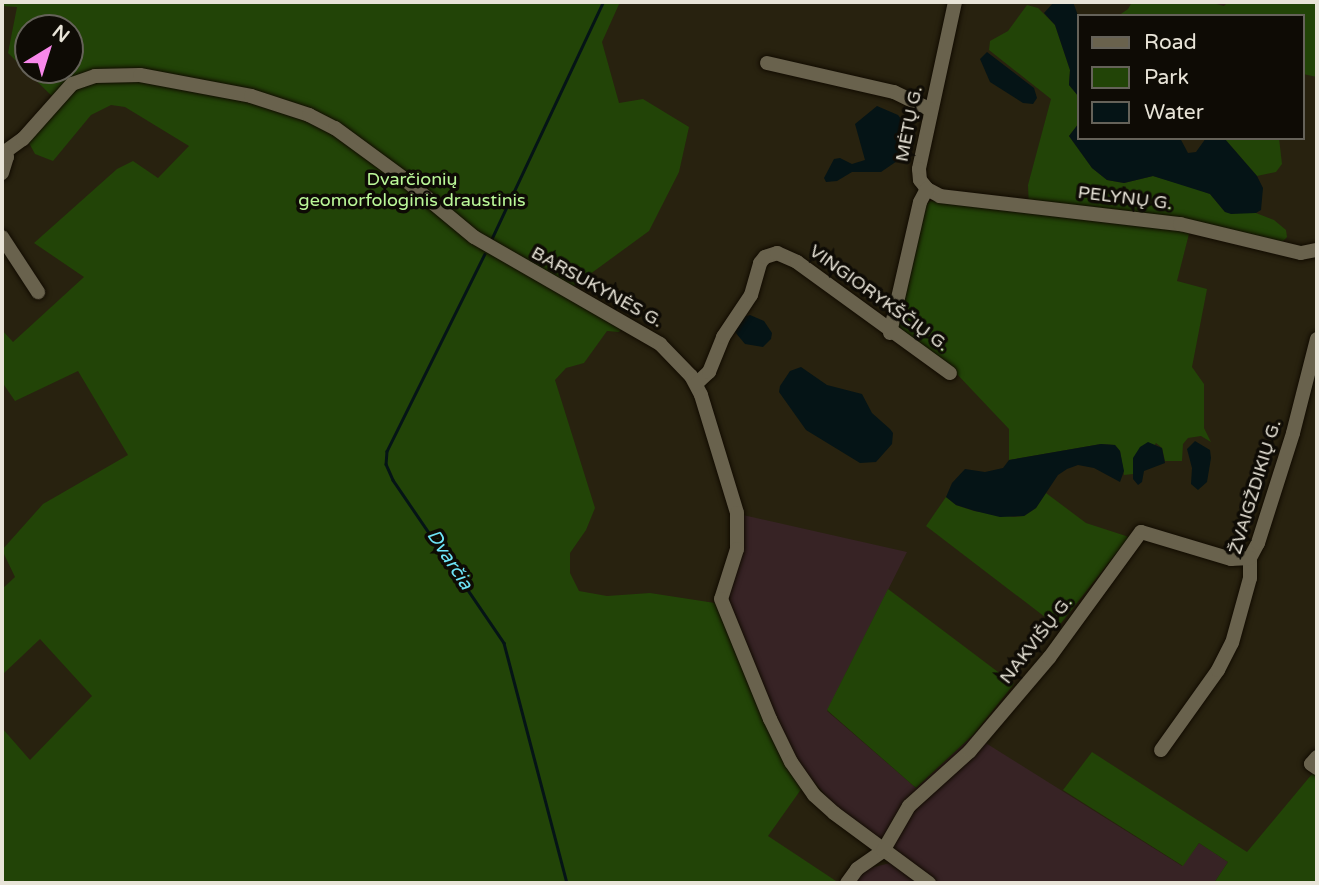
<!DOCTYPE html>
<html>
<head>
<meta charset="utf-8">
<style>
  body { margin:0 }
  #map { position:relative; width:1319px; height:885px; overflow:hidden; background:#28220f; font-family:"Varela Round",sans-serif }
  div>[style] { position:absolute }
  .industrial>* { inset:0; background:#372325 }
  .green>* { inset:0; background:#224407 }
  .water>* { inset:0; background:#051416 }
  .stream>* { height:2.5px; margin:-1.25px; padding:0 1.25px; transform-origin:1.25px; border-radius:1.25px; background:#051416 }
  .roads { filter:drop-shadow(0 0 2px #110b00) drop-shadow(0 0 2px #110b00) }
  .minor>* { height:14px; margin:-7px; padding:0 7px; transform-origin:7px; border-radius:7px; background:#69624d }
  span { translate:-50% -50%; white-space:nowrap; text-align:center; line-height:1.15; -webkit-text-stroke:7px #0e0b05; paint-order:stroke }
  .street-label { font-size:18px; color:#e8e4d8 }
  .park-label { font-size:18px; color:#bbf899 }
  .water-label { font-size:19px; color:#6ee5f8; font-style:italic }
  .frame { position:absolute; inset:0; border:4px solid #e8e4d8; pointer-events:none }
  .legend { position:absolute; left:1077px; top:14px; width:228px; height:126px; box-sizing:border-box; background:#0e0b05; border:2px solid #656259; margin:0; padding:9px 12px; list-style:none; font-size:21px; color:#e8e4d8 }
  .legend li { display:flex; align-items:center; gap:14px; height:35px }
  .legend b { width:35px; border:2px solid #656259 }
  .north { position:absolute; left:14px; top:14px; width:70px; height:70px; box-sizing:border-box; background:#0e0b05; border:2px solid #656259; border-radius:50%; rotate:38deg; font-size:19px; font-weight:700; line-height:28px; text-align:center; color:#e8e4d8 }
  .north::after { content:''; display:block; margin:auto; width:24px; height:32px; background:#f888eb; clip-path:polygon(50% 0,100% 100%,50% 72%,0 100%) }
</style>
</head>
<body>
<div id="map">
  <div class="industrial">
    <i style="clip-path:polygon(743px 515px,907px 552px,827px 711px,916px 788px,973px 735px,1182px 866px,1199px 843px,1228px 862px,1214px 883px,939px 883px,841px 813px,798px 763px,764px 699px,730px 606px,729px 588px)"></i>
    <i style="clip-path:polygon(890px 863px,920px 883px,851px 883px,866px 869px)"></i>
  </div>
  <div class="green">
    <i style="clip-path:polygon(evenodd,2px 2px,620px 2px,602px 42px,619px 103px,643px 99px,689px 127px,679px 172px,649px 231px,571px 288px,624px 325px,619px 332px,607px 331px,584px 363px,566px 368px,555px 380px,595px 508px,586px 530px,570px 553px,570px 573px,579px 591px,607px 596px,650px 593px,715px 603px,802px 788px,768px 836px,839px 883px,2px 883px,2px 728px,30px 760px,92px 696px,40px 639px,2px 675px,2px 589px,15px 577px,2px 550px,43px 504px,128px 455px,78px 371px,15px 401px,2px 382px,2px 330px,13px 342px,84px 277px,34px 243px,117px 169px,133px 161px,158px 178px,189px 146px,125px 107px,111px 105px,91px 115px,53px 161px,35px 154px,29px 143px,59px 103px,8px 53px,17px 7px,2px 6px,2px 2px,28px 28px,70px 28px,70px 70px,28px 70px,28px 28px)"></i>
    <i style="clip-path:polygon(1132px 2px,1209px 2px,1224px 6px,1228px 2px,1317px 2px,1317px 77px,1303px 74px,1303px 16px,1118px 16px,1128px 9px)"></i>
    <i style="clip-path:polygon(1027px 5px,1038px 8px,1055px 25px,1070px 70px,1069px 85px,1079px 97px,1079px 123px,1069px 136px,1092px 168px,1107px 180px,1124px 183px,1153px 176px,1198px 189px,1210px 194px,1225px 212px,1256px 213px,1274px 220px,1286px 230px,1287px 237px,1283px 241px,1271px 241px,1192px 222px,1177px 281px,1207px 289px,1192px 367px,1204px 384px,1204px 428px,1211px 442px,1201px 436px,1188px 438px,1183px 444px,1182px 461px,1165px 461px,1162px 448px,1156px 443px,1133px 474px,1124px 475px,1120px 451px,1115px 445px,1101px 444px,1009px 460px,1009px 429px,955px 372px,887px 325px,913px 219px,930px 201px,1029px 209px,1028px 185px,1051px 99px,989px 50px,990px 41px,1008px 31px)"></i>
    <i style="clip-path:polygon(1224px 138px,1279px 138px,1282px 164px,1276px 172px,1257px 176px)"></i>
    <i style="clip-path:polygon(1046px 493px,1086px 523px,1129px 537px,1058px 627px,926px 526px,946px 497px,956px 505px,974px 511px,1014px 517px,1024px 516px,1036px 508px)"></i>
    <i style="clip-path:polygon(888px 589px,1014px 684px,973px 735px,916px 788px,827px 710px)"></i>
    <i style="clip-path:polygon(1092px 752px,1247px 852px,1317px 768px,1317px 883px,1214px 883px,1228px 862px,1199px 843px,1183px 866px,1063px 790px)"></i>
  </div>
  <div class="water">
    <i style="clip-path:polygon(1054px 2px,1073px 2px,1079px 18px,1079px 97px,1069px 85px,1070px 70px,1055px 25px,1044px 13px)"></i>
    <i style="clip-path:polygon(987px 52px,1034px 88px,1037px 98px,1033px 104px,1023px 103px,990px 82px,980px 59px)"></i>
    <i style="clip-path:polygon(877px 106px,898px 115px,905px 124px,906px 135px,900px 159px,881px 172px,852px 172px,837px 181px,826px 182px,824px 178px,834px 159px,840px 158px,852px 164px,865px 160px,855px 124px)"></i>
    <i style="clip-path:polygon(1079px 123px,1079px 138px,1180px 138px,1188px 153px,1196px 152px,1206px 138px,1224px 138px,1257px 176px,1263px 188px,1261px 210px,1256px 213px,1231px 214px,1225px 212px,1210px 194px,1153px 176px,1124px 183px,1107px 180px,1092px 168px,1069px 136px)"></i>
    <i style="clip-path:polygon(750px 315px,764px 321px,772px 333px,771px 339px,763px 347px,745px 344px,735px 332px,743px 317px)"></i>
    <i style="clip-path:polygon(801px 367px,827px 385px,862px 394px,872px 413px,890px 429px,893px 433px,892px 444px,876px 462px,860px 463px,806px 430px,779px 392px,780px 386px,790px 371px)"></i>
    <i style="clip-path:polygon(1195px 441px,1210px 450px,1211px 458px,1207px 482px,1198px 490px,1191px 484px,1192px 468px,1187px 449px)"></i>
    <i style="clip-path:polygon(1148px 442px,1162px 448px,1165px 463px,1144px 471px,1142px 482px,1138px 485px,1133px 479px,1133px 458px,1140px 447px)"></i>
    <i style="clip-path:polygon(1101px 444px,1115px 445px,1120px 451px,1124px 471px,1120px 482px,1094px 468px,1078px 465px,1067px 469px,1058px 475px,1036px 508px,1024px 516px,1000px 517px,975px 511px,956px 505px,946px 497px,952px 483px,965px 469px,985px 472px,1003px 468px,1009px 460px)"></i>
  </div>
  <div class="stream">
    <i style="left:491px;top:240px;width:263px;rotate:-64.8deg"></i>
    <i style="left:485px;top:254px;width:220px;rotate:116.4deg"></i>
    <i style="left:387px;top:451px;width:13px;rotate:94deg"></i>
    <i style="left:386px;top:464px;width:17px;rotate:66deg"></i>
    <i style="left:393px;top:480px;width:197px;rotate:55.7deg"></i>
    <i style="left:504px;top:643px;width:248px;rotate:75.3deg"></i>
  </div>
  <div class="roads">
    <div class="minor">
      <i style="left:955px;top:2px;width:171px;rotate:102.2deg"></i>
      <i style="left:919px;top:169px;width:11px;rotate:85deg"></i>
      <i style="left:920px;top:180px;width:11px;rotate:52deg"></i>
      <i style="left:927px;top:189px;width:15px;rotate:28deg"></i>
      <i style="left:940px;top:196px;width:242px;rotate:6.7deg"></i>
      <i style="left:1180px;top:224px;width:124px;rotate:13.5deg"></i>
      <i style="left:1301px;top:253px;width:16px;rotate:-11deg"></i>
      <i style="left:767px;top:63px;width:130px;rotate:12.9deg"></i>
      <i style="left:894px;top:92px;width:41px;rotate:25.9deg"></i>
      <i style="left:2px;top:154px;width:26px;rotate:-36deg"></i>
      <i style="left:23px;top:139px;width:74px;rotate:-48.3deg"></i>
      <i style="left:72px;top:84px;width:24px;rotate:-19deg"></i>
      <i style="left:95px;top:76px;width:45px;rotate:-1.3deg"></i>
      <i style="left:140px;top:75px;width:113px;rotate:10.7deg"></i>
      <i style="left:251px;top:96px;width:61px;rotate:18.1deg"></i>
      <i style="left:309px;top:115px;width:29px;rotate:27deg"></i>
      <i style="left:335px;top:128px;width:84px;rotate:36.3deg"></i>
      <i style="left:403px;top:178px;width:92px;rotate:39.7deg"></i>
      <i style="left:474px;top:237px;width:215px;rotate:29.9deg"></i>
      <i style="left:660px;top:344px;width:45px;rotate:45.9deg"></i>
      <i style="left:691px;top:376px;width:21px;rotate:62deg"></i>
      <i style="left:701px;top:395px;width:123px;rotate:73deg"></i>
      <i style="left:737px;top:513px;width:36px;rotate:90deg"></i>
      <i style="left:737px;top:549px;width:52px;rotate:107.7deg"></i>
      <i style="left:721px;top:599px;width:130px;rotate:67.8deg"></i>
      <i style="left:770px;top:719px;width:48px;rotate:64deg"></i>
      <i style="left:791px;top:762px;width:40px;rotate:55.1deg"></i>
      <i style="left:814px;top:795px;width:27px;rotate:42deg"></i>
      <i style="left:834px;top:813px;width:118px;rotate:36.4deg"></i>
      <i style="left:2px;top:173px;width:17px;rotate:-73deg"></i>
      <i style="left:7px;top:157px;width:4px;rotate:-135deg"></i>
      <i style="left:2px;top:237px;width:66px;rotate:56.8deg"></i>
      <i style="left:890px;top:333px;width:134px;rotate:-77.1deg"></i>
      <i style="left:920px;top:202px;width:15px;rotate:-62deg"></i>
      <i style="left:696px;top:384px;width:18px;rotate:-43deg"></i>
      <i style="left:709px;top:372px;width:38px;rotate:-68deg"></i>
      <i style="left:723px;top:337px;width:50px;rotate:-56.3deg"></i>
      <i style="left:751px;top:295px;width:33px;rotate:-74deg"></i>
      <i style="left:760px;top:263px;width:8px;rotate:-50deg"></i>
      <i style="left:765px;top:257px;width:13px;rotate:-18deg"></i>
      <i style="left:777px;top:253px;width:22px;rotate:24deg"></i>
      <i style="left:797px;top:262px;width:189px;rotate:36deg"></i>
      <i style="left:1161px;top:750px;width:98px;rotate:-54.5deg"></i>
      <i style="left:1218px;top:670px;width:30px;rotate:-63deg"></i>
      <i style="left:1232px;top:643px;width:67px;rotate:-74.5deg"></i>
      <i style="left:1250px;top:578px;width:20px;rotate:-90deg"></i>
      <i style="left:1250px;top:558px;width:17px;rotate:-62deg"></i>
      <i style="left:1258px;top:543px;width:115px;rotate:-72.3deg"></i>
      <i style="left:1293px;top:433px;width:97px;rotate:-75.7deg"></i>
      <i style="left:1317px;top:757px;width:9px;rotate:131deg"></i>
      <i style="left:1311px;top:764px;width:7px;rotate:34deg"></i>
      <i style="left:847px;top:883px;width:17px;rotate:-54deg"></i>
      <i style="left:857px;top:869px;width:32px;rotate:-35deg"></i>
      <i style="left:883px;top:851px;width:52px;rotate:-60deg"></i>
      <i style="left:909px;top:806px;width:82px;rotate:-42deg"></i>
      <i style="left:970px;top:751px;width:122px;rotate:-49.7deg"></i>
      <i style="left:1049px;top:658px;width:156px;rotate:-53.9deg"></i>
      <i style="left:1141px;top:532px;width:94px;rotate:16.7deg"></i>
      <i style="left:1231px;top:559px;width:19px;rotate:-3deg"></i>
    </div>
  </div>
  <div class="street-label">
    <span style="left:909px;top:124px;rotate:-79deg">MĖTŲ G.</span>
    <span style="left:1125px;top:198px;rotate:7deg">PELYNŲ G.</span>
    <span style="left:597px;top:287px;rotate:29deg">BARSUKYNĖS G.</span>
    <span style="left:879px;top:298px;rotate:36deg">VINGIORYKŠČIŲ G.</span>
    <span style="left:1255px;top:487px;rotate:-73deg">ŽVAIGŽDIKIŲ G.</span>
    <span style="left:1036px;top:640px;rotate:-52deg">NAKVIŠŲ G.</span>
  </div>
  <div class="park-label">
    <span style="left:412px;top:190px">Dvarčionių<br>geomorfologinis draustinis</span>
  </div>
  <div class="water-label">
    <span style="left:449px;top:560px;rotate:57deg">Dvarčia</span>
  </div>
  <div class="frame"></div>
  <ul class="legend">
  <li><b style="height:9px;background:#69624d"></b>Road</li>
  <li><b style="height:19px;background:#224407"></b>Park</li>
  <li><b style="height:19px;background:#051416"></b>Water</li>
  </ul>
  <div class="north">N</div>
</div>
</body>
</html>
